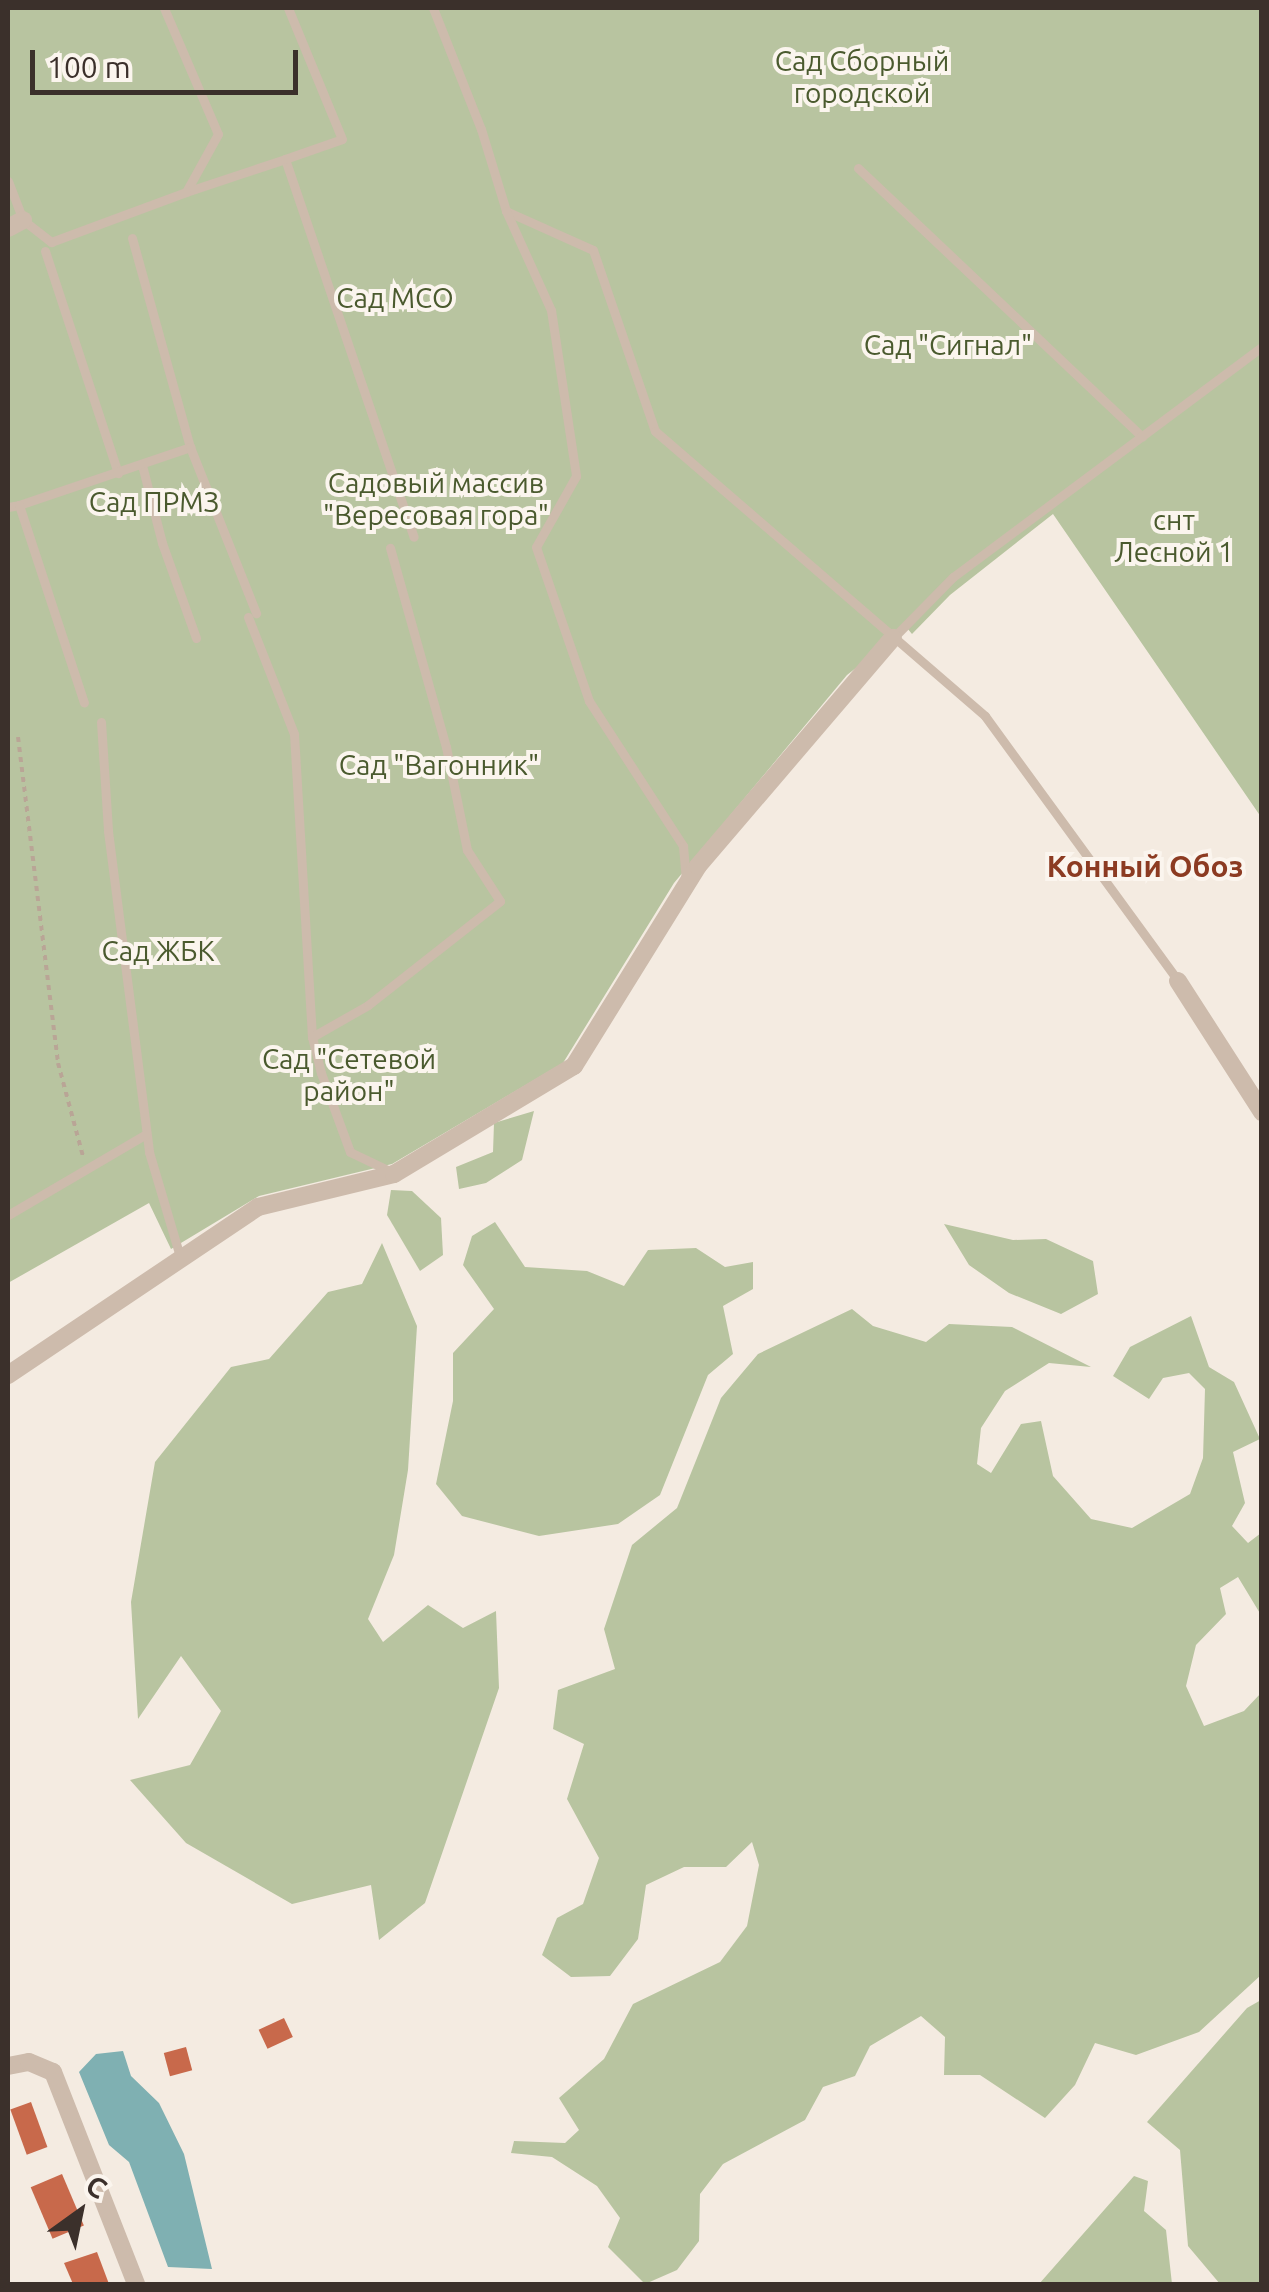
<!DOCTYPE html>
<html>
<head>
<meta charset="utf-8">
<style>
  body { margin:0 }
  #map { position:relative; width:1269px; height:2292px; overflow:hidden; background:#f4ebe1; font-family:Ubuntu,sans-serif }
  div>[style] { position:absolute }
  .green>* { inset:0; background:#b8c4a0 }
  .water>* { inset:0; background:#7fb0b2 }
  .building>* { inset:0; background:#c8694b; transform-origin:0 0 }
  .path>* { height:4px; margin-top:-2px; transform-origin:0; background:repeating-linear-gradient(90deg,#b9a596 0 5px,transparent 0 10px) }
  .service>* { height:9px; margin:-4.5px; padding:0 4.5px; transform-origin:4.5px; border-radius:4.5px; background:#cdbbac }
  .minor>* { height:18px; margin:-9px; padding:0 9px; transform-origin:9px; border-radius:9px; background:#cdbbac }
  span { translate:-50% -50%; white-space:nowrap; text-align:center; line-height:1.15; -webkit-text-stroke:8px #fbf5ee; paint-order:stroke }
  .park-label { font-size:28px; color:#4a5a2e }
  .neighbourhood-label { font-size:30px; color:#8c3b22; font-weight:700 }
  .frame { position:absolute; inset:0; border:10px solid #3b302b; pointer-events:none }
  .north { position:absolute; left:30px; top:2162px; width:100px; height:100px; -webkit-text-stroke:8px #fbf5ee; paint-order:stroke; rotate:33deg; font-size:28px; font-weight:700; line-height:40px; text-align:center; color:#3b302b }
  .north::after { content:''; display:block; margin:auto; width:35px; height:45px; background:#3b302b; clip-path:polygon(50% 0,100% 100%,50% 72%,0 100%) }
  .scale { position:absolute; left:30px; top:50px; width:268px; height:45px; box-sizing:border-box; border:5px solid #3b302b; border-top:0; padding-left:12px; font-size:30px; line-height:35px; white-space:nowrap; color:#3b302b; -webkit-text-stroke:8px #fbf5ee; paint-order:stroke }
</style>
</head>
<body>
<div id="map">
  <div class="green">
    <i style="clip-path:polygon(8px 8px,1261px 8px,1261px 817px,1053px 514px,950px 595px,912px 634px,907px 628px,847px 675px,674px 883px,563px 1063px,392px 1164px,259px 1196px,171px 1249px,149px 1203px,8px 1283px)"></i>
    <i style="clip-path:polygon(534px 1111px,522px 1160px,486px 1183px,459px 1189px,456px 1167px,493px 1152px,494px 1123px)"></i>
    <i style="clip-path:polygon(391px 1190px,412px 1191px,441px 1218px,443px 1255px,420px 1271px,387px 1215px)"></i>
    <i style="clip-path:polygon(495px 1222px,525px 1267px,587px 1271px,624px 1286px,648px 1250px,696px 1248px,725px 1267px,753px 1262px,753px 1289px,723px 1306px,733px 1354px,708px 1375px,660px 1495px,618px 1524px,539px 1536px,462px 1516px,436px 1484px,453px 1401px,453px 1353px,494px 1309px,463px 1265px,472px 1236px)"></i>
    <i style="clip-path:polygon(944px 1224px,1013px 1240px,1046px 1239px,1093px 1261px,1098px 1294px,1061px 1314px,1009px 1293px,969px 1265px)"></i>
    <i style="clip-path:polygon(382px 1243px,417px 1326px,408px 1470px,394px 1555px,368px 1619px,383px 1642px,428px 1605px,463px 1628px,496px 1611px,499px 1688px,425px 1903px,379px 1940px,371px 1885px,292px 1904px,186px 1843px,130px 1780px,190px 1765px,221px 1711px,181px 1656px,138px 1719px,131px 1602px,155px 1462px,231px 1367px,269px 1359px,328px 1292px,362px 1284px)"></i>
    <i style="clip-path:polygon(852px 1309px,873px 1326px,926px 1342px,949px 1324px,1012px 1327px,1091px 1367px,1049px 1363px,1005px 1391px,981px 1428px,977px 1464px,991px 1473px,1021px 1424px,1041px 1421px,1053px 1476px,1091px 1519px,1132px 1528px,1190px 1494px,1203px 1458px,1205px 1389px,1189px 1373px,1163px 1378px,1149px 1399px,1113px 1376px,1130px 1347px,1191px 1316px,1209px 1367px,1234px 1382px,1260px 1439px,1233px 1452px,1245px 1503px,1232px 1526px,1248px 1543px,1261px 1533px,1261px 1615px,1238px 1577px,1220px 1588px,1226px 1614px,1196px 1645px,1186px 1686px,1204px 1726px,1244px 1711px,1261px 1693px,1261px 1975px,1199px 2032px,1136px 2055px,1095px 2043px,1075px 2085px,1045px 2118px,980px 2075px,944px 2075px,945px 2037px,921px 2016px,870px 2046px,855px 2076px,823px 2087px,805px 2120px,723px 2164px,700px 2194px,699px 2241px,677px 2270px,645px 2284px,608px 2247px,620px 2218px,597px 2186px,552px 2157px,511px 2153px,514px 2141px,565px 2143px,579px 2130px,559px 2098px,604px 2059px,633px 2004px,720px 1962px,747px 1926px,759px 1865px,752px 1842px,726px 1867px,684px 1867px,646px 1885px,638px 1939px,610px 1976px,571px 1977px,542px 1955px,557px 1918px,583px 1904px,599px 1858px,567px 1799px,584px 1744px,553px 1729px,558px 1690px,615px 1669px,604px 1629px,632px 1545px,677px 1508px,721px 1398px,758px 1354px)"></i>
    <i style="clip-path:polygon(1261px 2000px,1261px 2284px,1220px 2284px,1188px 2246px,1180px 2150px,1147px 2122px,1247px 2008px)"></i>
    <i style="clip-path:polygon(1134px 2176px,1148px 2181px,1144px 2211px,1166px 2230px,1172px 2284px,1039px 2284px)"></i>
  </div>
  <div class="water">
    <i style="clip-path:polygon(123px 2051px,131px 2076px,159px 2103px,184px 2154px,212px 2269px,168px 2267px,129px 2162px,109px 2145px,79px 2072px,96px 2054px)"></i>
  </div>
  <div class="building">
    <i style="left:284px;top:2018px;width:21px;height:28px;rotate:65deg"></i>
    <i style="left:186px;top:2047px;width:24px;height:23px;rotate:75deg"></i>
    <i style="left:31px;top:2102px;width:48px;height:22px;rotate:70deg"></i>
    <i style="left:62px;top:2174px;width:56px;height:34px;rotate:67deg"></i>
    <i style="clip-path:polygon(97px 2252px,109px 2284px,73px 2284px,64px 2263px)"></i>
  </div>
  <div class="path">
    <i style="left:18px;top:737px;width:328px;rotate:83deg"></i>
    <i style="left:58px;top:1063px;width:96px;rotate:75deg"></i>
  </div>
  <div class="service">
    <i style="left:164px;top:8px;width:137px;rotate:66.8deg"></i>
    <i style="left:218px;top:134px;width:66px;rotate:118.9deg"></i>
    <i style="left:186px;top:192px;width:104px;rotate:-18.4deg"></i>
    <i style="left:285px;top:159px;width:399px;rotate:71.2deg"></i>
    <i style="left:433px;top:8px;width:130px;rotate:68.4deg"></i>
    <i style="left:481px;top:129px;width:86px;rotate:73deg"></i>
    <i style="left:506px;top:211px;width:95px;rotate:24.1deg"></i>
    <i style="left:593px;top:250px;width:191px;rotate:71.1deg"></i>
    <i style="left:655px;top:431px;width:436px;rotate:40.8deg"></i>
    <i style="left:985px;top:716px;width:328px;rotate:53.9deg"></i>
    <i style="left:285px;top:159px;width:60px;rotate:-19.3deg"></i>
    <i style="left:342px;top:139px;width:142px;rotate:-112.4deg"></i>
    <i style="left:858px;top:168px;width:391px;rotate:43.4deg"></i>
    <i style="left:8px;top:181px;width:42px;rotate:69deg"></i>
    <i style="left:23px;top:220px;width:36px;rotate:38deg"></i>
    <i style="left:51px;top:242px;width:144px;rotate:-20.3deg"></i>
    <i style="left:506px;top:211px;width:109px;rotate:65.6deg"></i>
    <i style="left:551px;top:310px;width:168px;rotate:81.4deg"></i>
    <i style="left:576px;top:476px;width:81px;rotate:119.4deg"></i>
    <i style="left:536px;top:547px;width:163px;rotate:71deg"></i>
    <i style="left:589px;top:701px;width:173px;rotate:57deg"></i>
    <i style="left:683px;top:846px;width:33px;rotate:85deg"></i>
    <i style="left:132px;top:238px;width:217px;rotate:74.5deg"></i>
    <i style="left:45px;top:251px;width:234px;rotate:71.8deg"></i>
    <i style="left:142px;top:465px;width:81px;rotate:75.6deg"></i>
    <i style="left:162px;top:543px;width:101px;rotate:70.3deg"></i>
    <i style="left:19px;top:505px;width:181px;rotate:-18.7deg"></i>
    <i style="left:190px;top:447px;width:179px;rotate:68.3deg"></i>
    <i style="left:8px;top:507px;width:11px;rotate:-10deg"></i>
    <i style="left:19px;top:505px;width:208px;rotate:71.8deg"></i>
    <i style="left:248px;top:617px;width:126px;rotate:68.5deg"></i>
    <i style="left:294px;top:734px;width:304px;rotate:86.6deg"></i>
    <i style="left:312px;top:1037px;width:37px;rotate:76deg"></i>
    <i style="left:321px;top:1073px;width:84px;rotate:69.8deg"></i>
    <i style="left:350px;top:1152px;width:47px;rotate:25.5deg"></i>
    <i style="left:893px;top:638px;width:86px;rotate:-45.5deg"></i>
    <i style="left:953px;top:577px;width:385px;rotate:-36.7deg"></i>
    <i style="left:101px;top:722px;width:109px;rotate:86.3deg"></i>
    <i style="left:108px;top:831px;width:324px;rotate:82.7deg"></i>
    <i style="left:149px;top:1152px;width:113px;rotate:73.5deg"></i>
    <i style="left:312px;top:1037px;width:64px;rotate:-29.7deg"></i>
    <i style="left:368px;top:1005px;width:168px;rotate:-38.2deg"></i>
    <i style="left:500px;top:901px;width:61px;rotate:-122.9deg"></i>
    <i style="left:467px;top:850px;width:105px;rotate:-101.5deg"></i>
    <i style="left:446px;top:747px;width:207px;rotate:-105.7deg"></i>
    <i style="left:8px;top:1215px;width:160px;rotate:-30.4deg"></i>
  </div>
  <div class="minor">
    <i style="left:8px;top:228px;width:17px;rotate:-28deg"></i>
    <i style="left:1178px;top:981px;width:156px;rotate:57.3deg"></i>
    <i style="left:8px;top:1375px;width:301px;rotate:-33.9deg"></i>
    <i style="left:258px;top:1207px;width:140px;rotate:-13.6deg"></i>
    <i style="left:394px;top:1174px;width:210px;rotate:-31deg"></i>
    <i style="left:574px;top:1066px;width:235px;rotate:-58.2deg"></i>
    <i style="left:698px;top:866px;width:300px;rotate:-49.5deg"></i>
    <i style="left:8px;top:2066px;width:21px;rotate:-11deg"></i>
    <i style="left:29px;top:2062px;width:26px;rotate:23deg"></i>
    <i style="left:53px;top:2072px;width:228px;rotate:68.6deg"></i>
  </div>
  <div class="park-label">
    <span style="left:862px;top:77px">Сад Сборный<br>городской</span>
    <span style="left:395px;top:298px">Сад МСО</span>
    <span style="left:948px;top:345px">Сад "Сигнал"</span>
    <span style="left:436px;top:499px">Садовый массив<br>"Вересовая гора"</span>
    <span style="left:154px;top:502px">Сад ПРМЗ</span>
    <span style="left:1174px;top:536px">снт<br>Лесной 1</span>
    <span style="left:439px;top:765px">Сад "Вагонник"</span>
    <span style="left:158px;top:951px">Сад ЖБК</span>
    <span style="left:349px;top:1075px">Сад "Сетевой<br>район"</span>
  </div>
  <div class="neighbourhood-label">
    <span style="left:1145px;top:866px">Конный Обоз</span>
  </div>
  <div class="frame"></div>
  <div class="north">С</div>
  <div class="scale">100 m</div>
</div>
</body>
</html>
